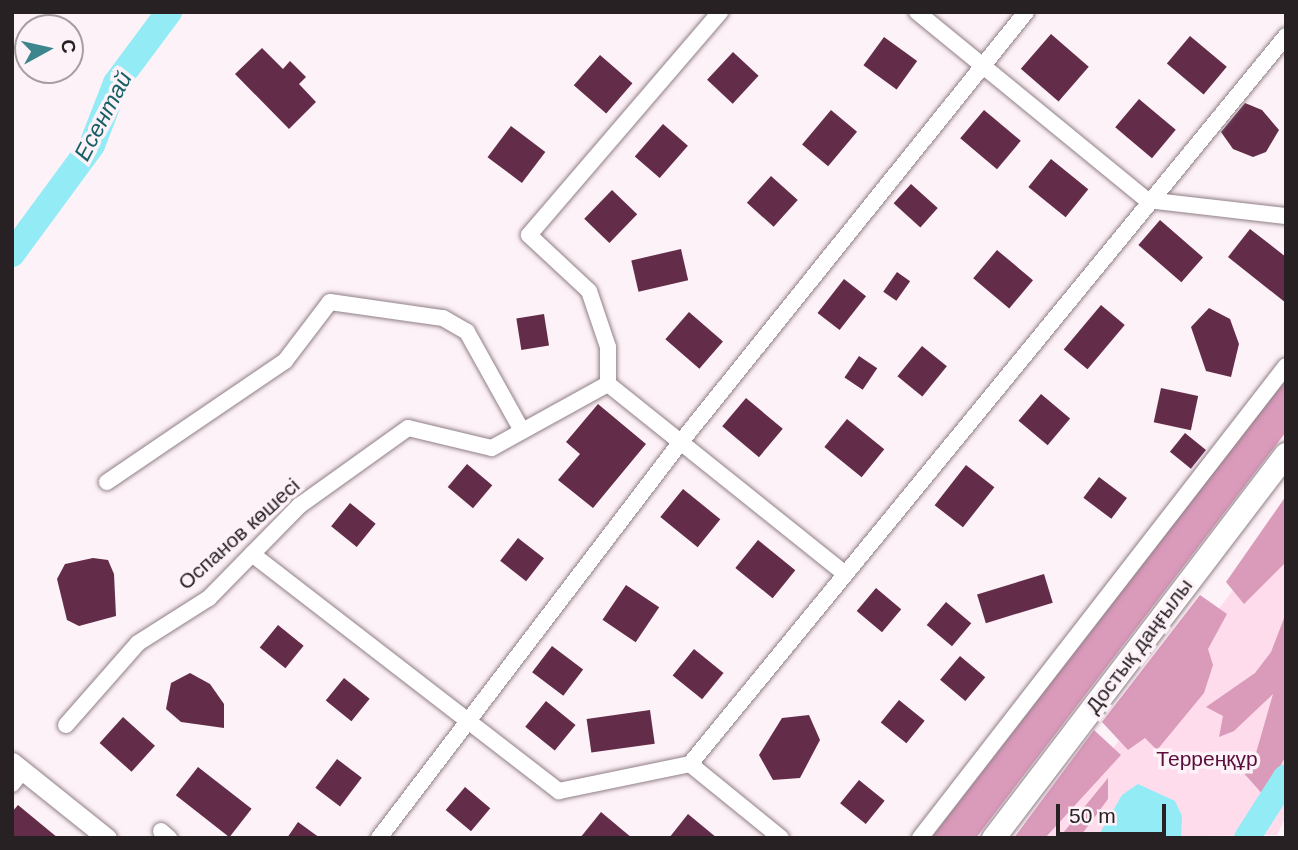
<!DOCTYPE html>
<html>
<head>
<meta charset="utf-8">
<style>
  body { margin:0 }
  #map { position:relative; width:1298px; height:850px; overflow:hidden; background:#fdf2f7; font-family:Arial,sans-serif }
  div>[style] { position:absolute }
  .green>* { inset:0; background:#fedcec }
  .forest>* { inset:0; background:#da9aba }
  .water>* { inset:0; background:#93ebf5 }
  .river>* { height:26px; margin:-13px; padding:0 13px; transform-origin:13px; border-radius:13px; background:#93ebf5 }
  .building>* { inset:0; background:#632d4a; transform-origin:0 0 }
  .roads { filter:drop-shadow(0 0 2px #907f87) drop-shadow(0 0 2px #907f87) }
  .minor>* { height:16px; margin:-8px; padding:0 8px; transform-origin:8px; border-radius:8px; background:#fff }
  .tertiary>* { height:19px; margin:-9.5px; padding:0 9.5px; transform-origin:9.5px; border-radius:9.5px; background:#fff }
  .secondary>* { height:23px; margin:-11.5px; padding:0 11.5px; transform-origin:11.5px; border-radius:11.5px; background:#fff }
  span { translate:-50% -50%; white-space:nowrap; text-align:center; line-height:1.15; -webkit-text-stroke:7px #fdf2f7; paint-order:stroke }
  .street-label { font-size:21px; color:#282124 }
  .park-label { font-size:21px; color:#590e3b }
  .water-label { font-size:23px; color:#156067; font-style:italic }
  .frame { position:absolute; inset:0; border:14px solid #282124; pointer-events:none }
  .north { position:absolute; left:14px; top:14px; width:70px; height:70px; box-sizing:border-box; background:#fdf2f7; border:2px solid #a89ea3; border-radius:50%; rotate:82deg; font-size:19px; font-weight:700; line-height:28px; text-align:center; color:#282124 }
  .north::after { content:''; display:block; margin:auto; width:24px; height:32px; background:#3e868d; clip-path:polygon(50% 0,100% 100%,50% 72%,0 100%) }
  .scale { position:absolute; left:1056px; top:804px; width:110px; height:32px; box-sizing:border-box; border:4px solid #282124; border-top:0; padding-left:9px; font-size:21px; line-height:24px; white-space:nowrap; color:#282124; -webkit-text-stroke:5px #fdf2f7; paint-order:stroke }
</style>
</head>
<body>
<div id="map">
  <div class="green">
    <i style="clip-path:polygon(1286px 520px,1286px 816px,1277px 835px,1045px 838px)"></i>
  </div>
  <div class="forest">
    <i style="clip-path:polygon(1286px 379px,1286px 432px,976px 838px,931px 838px)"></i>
    <i style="clip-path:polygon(1286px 496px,1286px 562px,1244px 604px,1226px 582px)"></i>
    <i style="clip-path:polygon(1200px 595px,1227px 614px,1208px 649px,1213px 665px,1204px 693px,1157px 750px,1145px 738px,1128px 750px,1102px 722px)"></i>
    <i style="clip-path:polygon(1286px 613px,1286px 755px,1265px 797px,1241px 770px,1256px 753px,1273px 694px,1234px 731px,1219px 737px,1223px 716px,1206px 707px,1255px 673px,1271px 652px)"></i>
    <i style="clip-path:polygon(1094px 730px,1121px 755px,1045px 838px,1014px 838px)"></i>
    <i style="clip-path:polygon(1108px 778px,1108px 799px,1079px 838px,1059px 838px)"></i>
  </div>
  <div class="water">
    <i style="clip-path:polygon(1138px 784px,1175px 801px,1182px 816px,1181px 838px,1097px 838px,1122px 795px)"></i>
  </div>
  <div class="river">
    <i style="left:12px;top:254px;width:135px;rotate:-53.7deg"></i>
    <i style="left:92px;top:145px;width:66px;rotate:-68.8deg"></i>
    <i style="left:116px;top:83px;width:89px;rotate:-53.3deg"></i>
    <i style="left:1247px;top:838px;width:72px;rotate:-57.4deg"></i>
  </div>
  <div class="building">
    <i style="left:1051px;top:34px;width:50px;height:46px;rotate:41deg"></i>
    <i style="left:1190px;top:36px;width:48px;height:36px;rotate:40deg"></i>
    <i style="left:884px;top:37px;width:41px;height:35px;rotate:36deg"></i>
    <i style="clip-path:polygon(262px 48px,283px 69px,290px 61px,306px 77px,299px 84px,316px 102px,289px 129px,235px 74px)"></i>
    <i style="left:733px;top:52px;width:35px;height:38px;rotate:43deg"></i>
    <i style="left:600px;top:55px;width:43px;height:40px;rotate:41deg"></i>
    <i style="left:1139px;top:99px;width:48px;height:37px;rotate:40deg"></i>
    <i style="clip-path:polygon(1245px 103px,1262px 110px,1279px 130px,1266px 152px,1253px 157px,1233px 149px,1221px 132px)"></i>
    <i style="left:831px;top:110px;width:34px;height:45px;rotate:40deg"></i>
    <i style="left:984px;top:110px;width:48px;height:37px;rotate:40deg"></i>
    <i style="left:663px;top:124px;width:33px;height:43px;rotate:41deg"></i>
    <i style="left:511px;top:126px;width:43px;height:39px;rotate:37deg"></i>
    <i style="left:1051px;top:159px;width:48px;height:36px;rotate:39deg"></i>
    <i style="left:771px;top:176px;width:36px;height:36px;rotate:42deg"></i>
    <i style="left:911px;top:184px;width:36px;height:26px;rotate:42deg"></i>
    <i style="left:612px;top:190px;width:35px;height:40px;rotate:44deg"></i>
    <i style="left:1160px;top:220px;width:57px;height:33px;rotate:41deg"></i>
    <i style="clip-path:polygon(1250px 229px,1286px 257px,1286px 303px,1228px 257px)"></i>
    <i style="left:681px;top:249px;width:32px;height:51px;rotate:77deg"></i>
    <i style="left:997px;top:250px;width:47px;height:37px;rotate:40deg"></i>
    <i style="left:897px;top:272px;width:16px;height:24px;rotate:35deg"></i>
    <i style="left:844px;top:279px;width:28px;height:43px;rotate:38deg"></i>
    <i style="left:1101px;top:305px;width:31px;height:58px;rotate:40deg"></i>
    <i style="clip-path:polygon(1209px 308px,1230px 319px,1239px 344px,1231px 377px,1206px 371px,1191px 327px)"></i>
    <i style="left:689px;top:312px;width:45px;height:36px;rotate:41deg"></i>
    <i style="left:544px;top:314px;width:32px;height:28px;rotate:81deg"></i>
    <i style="left:922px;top:346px;width:32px;height:39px;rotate:39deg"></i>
    <i style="left:859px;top:356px;width:22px;height:26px;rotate:34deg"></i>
    <i style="left:1161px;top:388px;width:38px;height:35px;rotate:12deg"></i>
    <i style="left:1041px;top:394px;width:38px;height:35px;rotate:40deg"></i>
    <i style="left:746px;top:398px;width:48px;height:37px;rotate:40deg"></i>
    <i style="clip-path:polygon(598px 404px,646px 444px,593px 508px,558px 480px,580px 454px,566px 442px)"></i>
    <i style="left:847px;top:419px;width:48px;height:36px;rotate:39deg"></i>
    <i style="left:1185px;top:433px;width:27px;height:24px;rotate:39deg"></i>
    <i style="left:467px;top:464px;width:33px;height:30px;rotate:40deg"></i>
    <i style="left:966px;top:465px;width:36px;height:51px;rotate:38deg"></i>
    <i style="left:1099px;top:477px;width:35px;height:26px;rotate:37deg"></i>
    <i style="left:683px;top:489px;width:48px;height:36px;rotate:39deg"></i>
    <i style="left:350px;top:503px;width:33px;height:30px;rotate:39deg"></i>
    <i style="left:518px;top:538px;width:33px;height:29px;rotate:38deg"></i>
    <i style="left:758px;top:540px;width:48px;height:36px;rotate:39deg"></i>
    <i style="clip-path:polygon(93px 558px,108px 560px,114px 574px,116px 616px,79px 626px,67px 620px,57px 579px,65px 564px)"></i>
    <i style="left:1044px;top:574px;width:30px;height:70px;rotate:73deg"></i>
    <i style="left:626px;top:585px;width:40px;height:42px;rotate:34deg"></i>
    <i style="left:876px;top:588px;width:33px;height:30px;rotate:40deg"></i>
    <i style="left:946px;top:602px;width:33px;height:30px;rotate:40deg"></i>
    <i style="left:278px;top:625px;width:33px;height:29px;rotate:39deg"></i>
    <i style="left:552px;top:646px;width:39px;height:33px;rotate:37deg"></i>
    <i style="left:694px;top:649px;width:38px;height:34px;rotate:39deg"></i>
    <i style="left:960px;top:656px;width:33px;height:31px;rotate:40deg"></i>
    <i style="clip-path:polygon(190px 673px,210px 684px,224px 704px,224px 728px,181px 722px,166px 709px,171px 683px)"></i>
    <i style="left:344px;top:678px;width:33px;height:29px;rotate:39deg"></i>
    <i style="left:899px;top:700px;width:33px;height:29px;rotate:39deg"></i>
    <i style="left:546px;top:701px;width:38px;height:33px;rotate:39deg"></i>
    <i style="left:650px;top:710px;width:34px;height:64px;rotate:82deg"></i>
    <i style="clip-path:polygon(809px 715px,820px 740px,800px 778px,773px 780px,759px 755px,782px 718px)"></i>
    <i style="left:123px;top:717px;width:43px;height:35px;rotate:42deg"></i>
    <i style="left:337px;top:759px;width:31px;height:36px;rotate:37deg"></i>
    <i style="left:198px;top:767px;width:68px;height:36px;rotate:38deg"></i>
    <i style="left:859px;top:780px;width:33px;height:30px;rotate:39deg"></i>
    <i style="left:465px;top:787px;width:33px;height:30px;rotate:40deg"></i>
    <i style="clip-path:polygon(18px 805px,58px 838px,12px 838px,12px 812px)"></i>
    <i style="clip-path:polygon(601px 812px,632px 838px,580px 838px)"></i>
    <i style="clip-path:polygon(688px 814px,717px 838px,669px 838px)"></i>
    <i style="clip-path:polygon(298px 822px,320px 838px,287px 838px)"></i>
  </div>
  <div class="roads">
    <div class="minor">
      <i style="left:917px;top:12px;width:297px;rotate:39.3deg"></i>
      <i style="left:1147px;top:200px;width:140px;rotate:6.6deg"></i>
      <i style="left:608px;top:384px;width:37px;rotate:-90deg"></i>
      <i style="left:608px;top:347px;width:59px;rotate:-108.7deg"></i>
      <i style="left:589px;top:291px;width:82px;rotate:-137deg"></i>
      <i style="left:529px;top:235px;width:294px;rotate:-49.4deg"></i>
      <i style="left:107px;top:482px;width:215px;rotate:-34.2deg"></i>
      <i style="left:285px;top:361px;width:74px;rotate:-52.7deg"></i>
      <i style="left:330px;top:302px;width:114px;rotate:8.1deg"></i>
      <i style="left:443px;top:318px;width:28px;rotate:30deg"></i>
      <i style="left:467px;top:332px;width:113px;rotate:60.9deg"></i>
      <i style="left:252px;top:554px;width:388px;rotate:37.7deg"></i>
      <i style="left:559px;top:791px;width:134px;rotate:-11.6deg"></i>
      <i style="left:690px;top:764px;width:941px;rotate:-50.69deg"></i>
      <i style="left:66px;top:725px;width:109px;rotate:-48.7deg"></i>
      <i style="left:138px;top:643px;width:84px;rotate:-32.4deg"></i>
      <i style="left:209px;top:598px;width:129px;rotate:-45.6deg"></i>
      <i style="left:299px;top:506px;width:134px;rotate:-35.6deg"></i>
      <i style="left:408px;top:428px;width:86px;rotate:13.4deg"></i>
      <i style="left:492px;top:448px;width:132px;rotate:-28.9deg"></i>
      <i style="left:608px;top:384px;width:304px;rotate:38.7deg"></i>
      <i style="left:690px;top:764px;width:117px;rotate:39.1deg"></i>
      <i style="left:12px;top:784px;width:18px;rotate:-52deg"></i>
      <i style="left:161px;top:831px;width:11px;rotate:41deg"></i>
      <i style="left:379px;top:838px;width:497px;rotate:-52.7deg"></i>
      <i style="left:680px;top:443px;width:553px;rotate:-51.24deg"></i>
      <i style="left:920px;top:838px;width:597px;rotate:-52.21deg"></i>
    </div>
    <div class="tertiary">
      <i style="left:12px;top:762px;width:122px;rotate:38.7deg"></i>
    </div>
    <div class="secondary">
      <i style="left:993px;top:838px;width:483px;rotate:-52.7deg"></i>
    </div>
  </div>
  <div class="street-label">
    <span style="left:239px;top:534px;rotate:-42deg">Оспанов көшесі</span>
    <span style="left:1139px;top:646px;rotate:-53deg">Достық даңғылы</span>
  </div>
  <div class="park-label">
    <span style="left:1207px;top:759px">Терреңқұр</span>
  </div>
  <div class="water-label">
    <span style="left:103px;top:116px;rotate:-62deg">Есентай</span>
  </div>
  <div class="frame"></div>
  <div class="north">С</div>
  <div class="scale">50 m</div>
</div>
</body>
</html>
